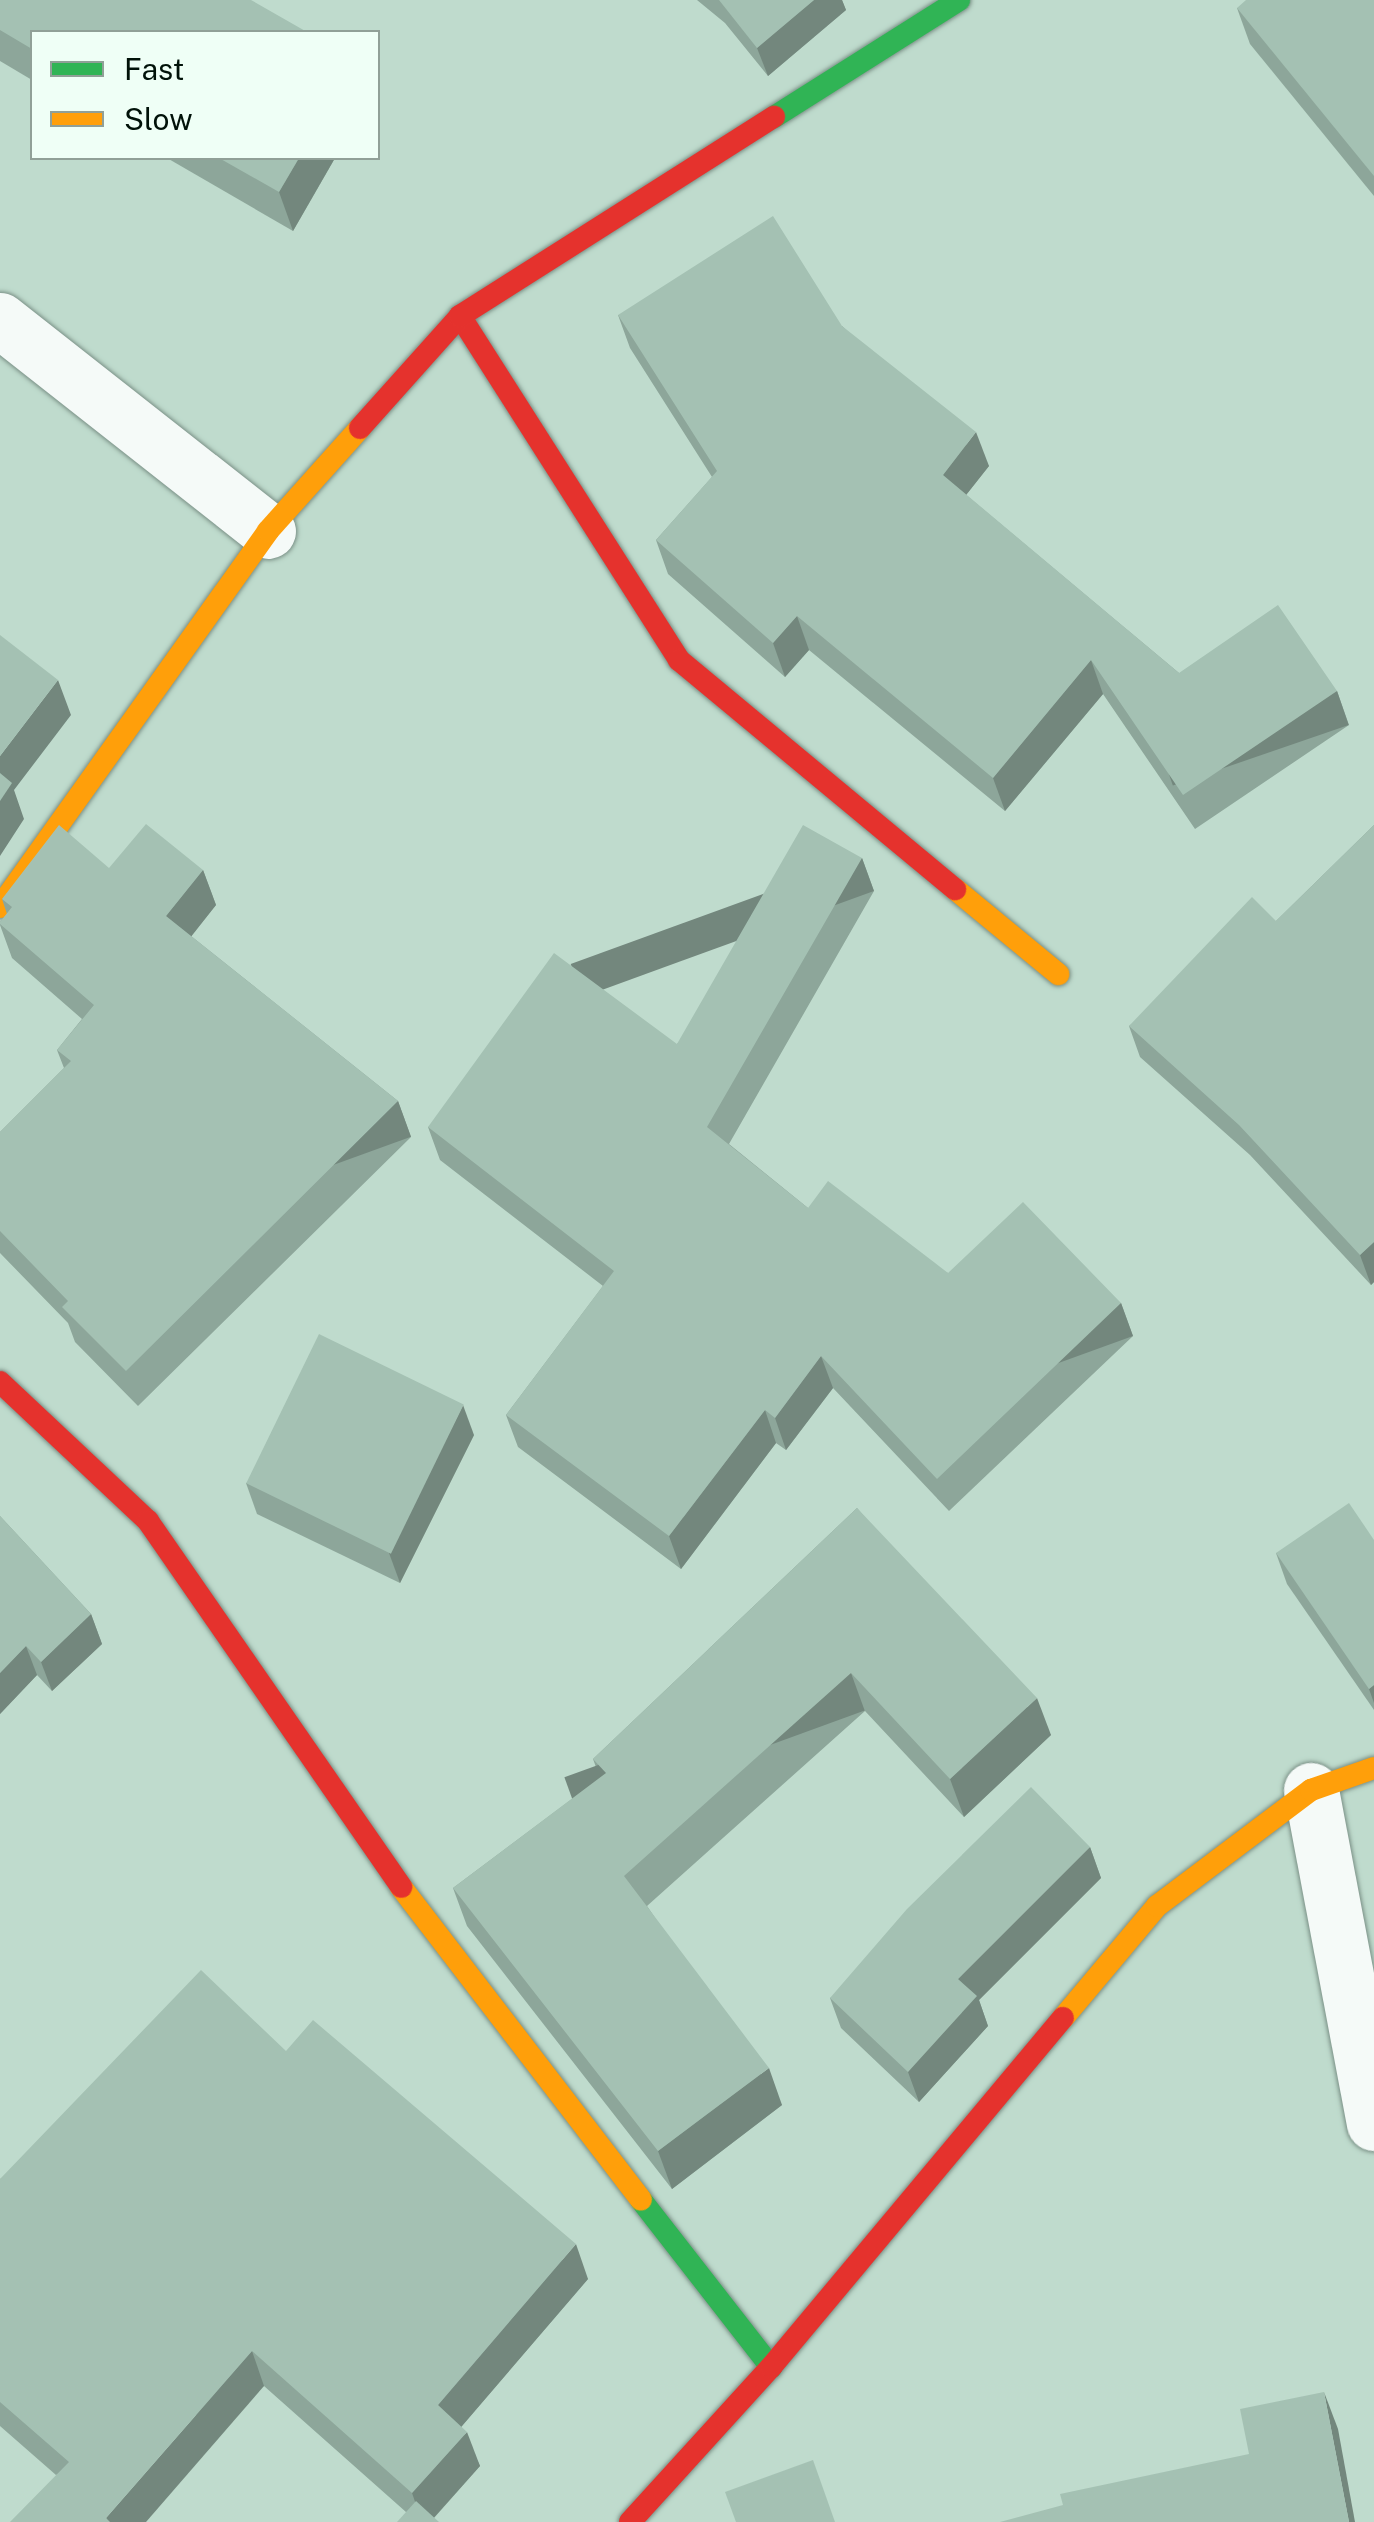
<!DOCTYPE html>
<html>
<head>
<meta charset="utf-8">
<style>
  body { margin:0 }
  #map { position:relative; width:1374px; height:2522px; overflow:hidden; background:#bfdbcd; font-family:"Public Sans",sans-serif }
  div>[style] { position:absolute }
  .roads { filter:drop-shadow(0 0 2px #7a9086) drop-shadow(0 0 2px #7a9086) }
  .street>* { height:55px; margin:-27.5px; padding:0 27.5px; transform-origin:27.5px; border-radius:27.5px; background:#f5faf8 }
  .fast>* { height:22px; margin:-11px; padding:0 11px; transform-origin:11px; border-radius:11px; background:#30b455 }
  .slow>* { height:22px; margin:-11px; padding:0 11px; transform-origin:11px; border-radius:11px; background:#ff9f0a }
  .jam>* { height:22px; margin:-11px; padding:0 11px; transform-origin:11px; border-radius:11px; background:#e5322d }
  .wall>* { inset:0; background:#8da69a }
  .shaded-wall>* { inset:0; background:#73877d; transform-origin:0 0 }
  .building>* { inset:0; background:#a4c1b3; transform-origin:0 0 }
  span { translate:-50% -50%; white-space:nowrap; text-align:center; line-height:1.15; -webkit-text-stroke:8px #effff6; paint-order:stroke }
  .legend { position:absolute; left:30px; top:30px; width:350px; height:130px; box-sizing:border-box; background:#effff6; border:2px solid #90a097; margin:0; padding:12px 18px; list-style:none; font-size:30px; color:#011209 }
  .legend li { display:flex; align-items:center; gap:20px; height:50px }
  .legend b { width:50px; border:2px solid #90a097 }
</style>
</head>
<body>
<div id="map">
  <div class="roads">
    <div class="street">
      <i style="left:0;top:320px;width:341px;rotate:38.2deg"></i>
      <i style="left:1311px;top:1790px;width:339px;rotate:79.3deg"></i>
    </div>
    <div class="fast">
      <i style="left:774px;top:117px;width:219px;rotate:-32.3deg"></i>
      <i style="left:641px;top:2200px;width:212px;rotate:52.1deg"></i>
    </div>
    <div class="slow">
      <i style="left:955px;top:889px;width:134px;rotate:39.5deg"></i>
      <i style="left:0;top:907px;width:462px;rotate:-54.5deg"></i>
      <i style="left:268px;top:531px;width:138px;rotate:-48.2deg"></i>
      <i style="left:401px;top:1887px;width:394px;rotate:52.5deg"></i>
      <i style="left:1063px;top:2018px;width:146px;rotate:-50deg"></i>
      <i style="left:1157px;top:1906px;width:193px;rotate:-37deg"></i>
      <i style="left:1311px;top:1790px;width:67px;rotate:-19.2deg"></i>
    </div>
    <div class="jam">
      <i style="left:460px;top:316px;width:408px;rotate:57.5deg"></i>
      <i style="left:679px;top:660px;width:359px;rotate:39.7deg"></i>
      <i style="left:360px;top:428px;width:150px;rotate:-48.2deg"></i>
      <i style="left:460px;top:316px;width:372px;rotate:-32.4deg"></i>
      <i style="left:0;top:1382px;width:203px;rotate:43.2deg"></i>
      <i style="left:148px;top:1521px;width:445px;rotate:55.3deg"></i>
      <i style="left:630px;top:2522px;width:210px;rotate:-47.7deg"></i>
      <i style="left:771px;top:2367px;width:455px;rotate:-50.1deg"></i>
    </div>
  </div>
  <div class="wall">
    <i style="clip-path:polygon(0 0,32px 32px,32px 80px,0 61px)"></i>
    <i style="clip-path:polygon(697px 0,842px 0,846px 10px,768px 76px,725px 23px)"></i>
    <i style="clip-path:polygon(1374px 0,1374px 196px,1250px 44px,1237px 8px)"></i>
    <i style="clip-path:polygon(167px 158px,335px 158px,293px 231px)"></i>
    <i style="clip-path:polygon(618px 315px,842px 326px,989px 466px,966px 495px,1179px 673px,1337px 691px,1349px 725px,1195px 829px,1103px 694px,1005px 811px,809px 650px,785px 677px,668px 574px,656px 540px,712px 477px,630px 348px)"></i>
    <i style="clip-path:polygon(1374px 825px,1374px 1282px,1371px 1285px,1250px 1155px,1140px 1057px,1129px 1026px,1276px 921px)"></i>
    <i style="clip-path:polygon(862px 858px,874px 891px,729px 1144px,808px 1208px,948px 1273px,1121px 1303px,1133px 1336px,949px 1511px,833px 1388px,786px 1450px,776px 1443px,681px 1569px,518px 1447px,506px 1415px,603px 1286px,440px 1160px,428px 1127px,677px 1044px)"></i>
    <i style="clip-path:polygon(109px 868px,203px 870px,216px 905px,191px 936px,398px 1101px,411px 1137px,138px 1406px,75px 1342px,68px 1323px,0 1253px,0 1132px,64px 1068px,57px 1050px,82px 1019px,12px 958px,0 925px,0 922px,7px 914px,2px 899px)"></i>
    <i style="clip-path:polygon(474px 1435px,400px 1583px,257px 1514px,246px 1483px)"></i>
    <i style="clip-path:polygon(857px 1508px,1051px 1735px,964px 1817px,865px 1711px,647px 1906px,782px 2105px,672px 2189px,467px 1926px,453px 1888px,600px 1778px,593px 1759px)"></i>
    <i style="clip-path:polygon(0 1516px,91px 1614px,102px 1644px,52px 1691px,37px 1675px,0 1714px)"></i>
    <i style="clip-path:polygon(1374px 1540px,1374px 1710px,1287px 1584px,1276px 1553px)"></i>
    <i style="clip-path:polygon(1090px 1847px,1101px 1878px,979px 2000px,988px 2026px,919px 2102px,841px 2028px,830px 1998px)"></i>
    <i style="clip-path:polygon(286px 2051px,588px 2279px,461px 2427px,480px 2466px,434px 2518px,406px 2512px,264px 2386px,56px 2475px,0 2426px,0 2179px)"></i>
  </div>
  <div class="shaded-wall">
    <i style="clip-path:polygon(814px 0,842px 0,846px 10px,768px 76px,757px 48px)"></i>
    <i style="clip-path:polygon(299px 158px,335px 158px,293px 231px,279px 192px)"></i>
    <i style="clip-path:polygon(976px 432px,989px 466px,955px 509px,943px 475px)"></i>
    <i style="clip-path:polygon(797px 616px,809px 650px,785px 677px,773px 643px)"></i>
    <i style="clip-path:polygon(1091px 660px,1103px 694px,1005px 811px,993px 778px)"></i>
    <i style="clip-path:polygon(58px 680px,71px 715px,14px 790px,24px 819px,0 856px,0 756px)"></i>
    <i style="left:1337px;top:691px;width:36px;height:186px;rotate:71deg"></i>
    <i style="left:862px;top:858px;width:35px;height:310px;rotate:70deg"></i>
    <i style="clip-path:polygon(203px 870px,216px 905px,179px 952px,166px 916px)"></i>
    <i style="left:398px;top:1101px;width:38px;height:383px;rotate:70deg"></i>
    <i style="clip-path:polygon(1374px 1242px,1374px 1282px,1371px 1285px,1360px 1255px)"></i>
    <i style="left:1121px;top:1303px;width:35px;height:255px;rotate:70deg"></i>
    <i style="clip-path:polygon(821px 1356px,833px 1388px,786px 1450px,775px 1418px)"></i>
    <i style="clip-path:polygon(463px 1405px,474px 1435px,400px 1583px,389px 1553px)"></i>
    <i style="clip-path:polygon(765px 1410px,776px 1443px,681px 1569px,669px 1536px)"></i>
    <i style="clip-path:polygon(91px 1614px,102px 1644px,52px 1691px,41px 1662px)"></i>
    <i style="clip-path:polygon(26px 1646px,37px 1675px,0 1714px,0 1673px)"></i>
    <i style="left:851px;top:1673px;width:40px;height:305px;rotate:70deg"></i>
    <i style="clip-path:polygon(1374px 1685px,1374px 1703px,1369px 1689px)"></i>
    <i style="clip-path:polygon(1037px 1698px,1051px 1735px,964px 1817px,950px 1779px)"></i>
    <i style="clip-path:polygon(1090px 1847px,1101px 1878px,979px 2000px,988px 2026px,919px 2102px,908px 2072px,958px 1979px)"></i>
    <i style="clip-path:polygon(769px 2068px,782px 2105px,672px 2189px,658px 2151px)"></i>
    <i style="clip-path:polygon(576px 2244px,588px 2279px,450px 2440px,438px 2405px)"></i>
    <i style="clip-path:polygon(252px 2351px,264px 2386px,146px 2522px,108px 2522px,106px 2518px)"></i>
    <i style="clip-path:polygon(1324px 2392px,1338px 2429px,1355px 2522px,1349px 2522px)"></i>
    <i style="clip-path:polygon(467px 2432px,480px 2466px,430px 2522px,422px 2522px,412px 2493px)"></i>
  </div>
  <div class="building">
    <i style="clip-path:polygon(0 0,251px 0,307px 32px,32px 32px,32px 49px,0 30px)"></i>
    <i style="clip-path:polygon(719px 0,814px 0,757px 48px)"></i>
    <i style="clip-path:polygon(1246px 0,1374px 0,1374px 176px,1237px 8px)"></i>
    <i style="clip-path:polygon(219px 158px,299px 158px,279px 192px)"></i>
    <i style="clip-path:polygon(773px 216px,842px 326px,976px 432px,943px 475px,1179px 673px,1278px 605px,1337px 691px,1183px 795px,1091px 660px,993px 778px,797px 616px,773px 643px,656px 540px,717px 471px,618px 315px)"></i>
    <i style="clip-path:polygon(0 635px,58px 680px,0 756px)"></i>
    <i style="clip-path:polygon(0 773px,12px 783px,0 801px)"></i>
    <i style="clip-path:polygon(146px 824px,203px 870px,166px 916px,398px 1101px,126px 1371px,62px 1307px,68px 1301px,0 1231px,0 1132px,71px 1061px,57px 1050px,94px 1005px,0 924px,0 922px,12px 907px,2px 899px,59px 825px,109px 868px)"></i>
    <i style="clip-path:polygon(803px 825px,862px 858px,707px 1127px,808px 1208px,828px 1181px,948px 1273px,1023px 1202px,1121px 1303px,937px 1479px,821px 1356px,775px 1418px,765px 1410px,669px 1536px,506px 1415px,614px 1271px,428px 1127px,554px 953px,677px 1044px)"></i>
    <i style="clip-path:polygon(1374px 825px,1374px 1242px,1360px 1255px,1239px 1125px,1129px 1026px,1252px 897px,1276px 921px)"></i>
    <i style="left:319px;top:1334px;width:161px;height:166px;rotate:26deg"></i>
    <i style="clip-path:polygon(1349px 1503px,1374px 1540px,1374px 1685px,1369px 1689px,1276px 1553px)"></i>
    <i style="clip-path:polygon(857px 1508px,1037px 1698px,950px 1779px,851px 1673px,624px 1876px,769px 2068px,658px 2151px,453px 1888px,606px 1773px,593px 1759px)"></i>
    <i style="clip-path:polygon(0 1516px,91px 1614px,41px 1662px,26px 1646px,0 1673px)"></i>
    <i style="clip-path:polygon(1031px 1787px,1090px 1847px,958px 1979px,977px 1996px,908px 2072px,830px 1998px,907px 1909px)"></i>
    <i style="clip-path:polygon(201px 1970px,286px 2051px,313px 2020px,576px 2244px,438px 2405px,467px 2432px,412px 2493px,252px 2351px,106px 2518px,110px 2522px,10px 2522px,69px 2462px,0 2402px,0 2179px)"></i>
    <i style="clip-path:polygon(1324px 2392px,1349px 2522px,1000px 2522px,1063px 2505px,1060px 2494px,1249px 2454px,1240px 2409px)"></i>
    <i style="clip-path:polygon(813px 2460px,835px 2522px,736px 2522px,725px 2492px)"></i>
    <i style="clip-path:polygon(416px 2501px,439px 2522px,397px 2522px)"></i>
  </div>
  <ul class="legend">
  <li><b style="height:12px;background:#30b455"></b>Fast</li>
  <li><b style="height:12px;background:#ff9f0a"></b>Slow</li>
  </ul>
</div>
</body>
</html>
